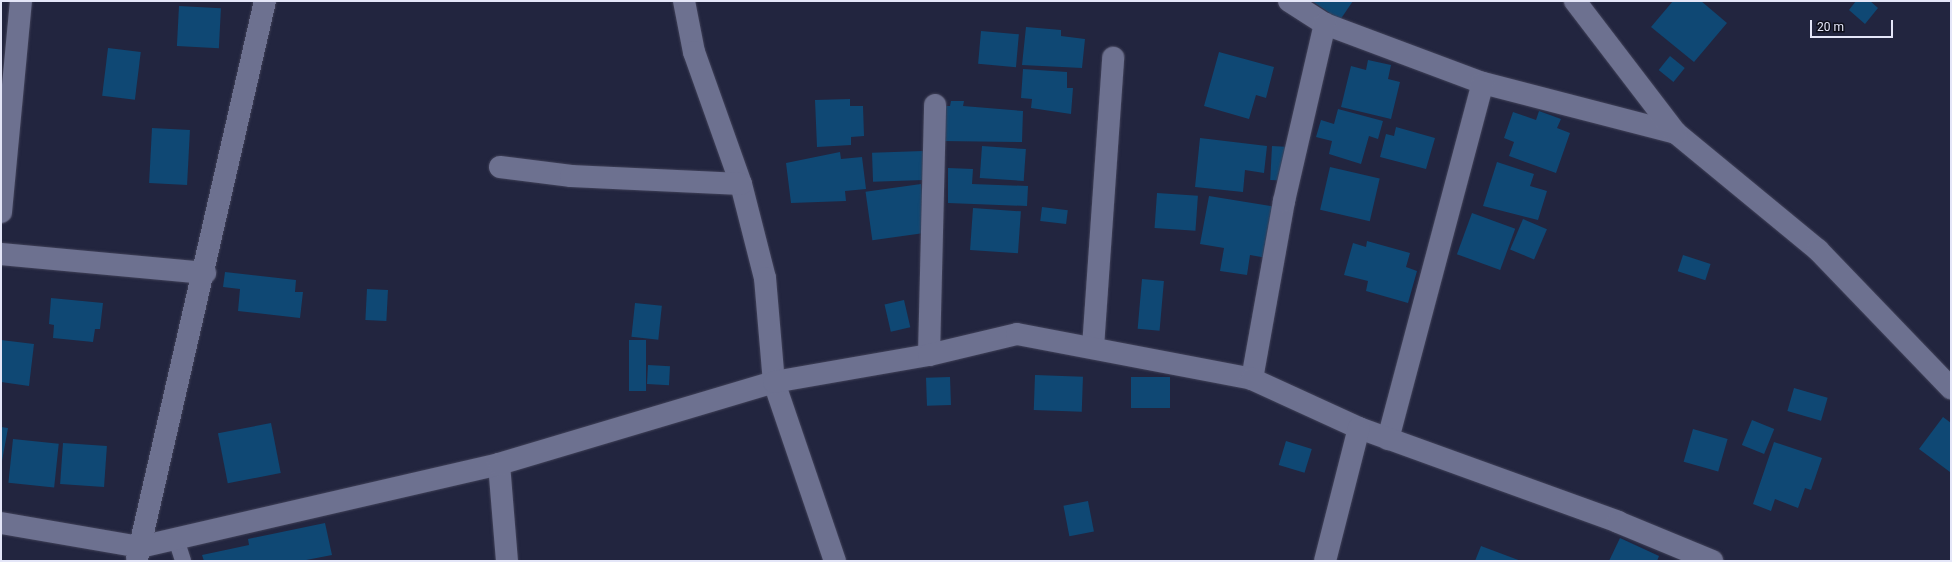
<!DOCTYPE html>
<html>
<head>
<meta charset="utf-8">
<style>
  body { margin:0 }
  #map { position:relative; width:1952px; height:562px; overflow:hidden; background:#22253f; font-family:Roboto,sans-serif }
  div>[style] { position:absolute }
  .building>* { inset:0; background:#0f4874; transform-origin:0 0 }
  .roads { filter:drop-shadow(0 0 1px #404158) drop-shadow(0 0 1px #404158) }
  .service>* { height:16px; margin:-8px; padding:0 8px; transform-origin:8px; border-radius:8px; background:#6d7190 }
  .minor>* { height:22px; margin:-11px; padding:0 11px; transform-origin:11px; border-radius:11px; background:#6d7190 }
  span { translate:-50% -50%; white-space:nowrap; text-align:center; line-height:1.15; -webkit-text-stroke:4px #0e0f1b; paint-order:stroke }
  .frame { position:absolute; inset:0; border:2px solid #e4e6f8; pointer-events:none }
  .scale { position:absolute; left:1810px; top:20px; width:83px; height:18px; box-sizing:border-box; border:2px solid #e4e6f8; border-top:0; padding-left:5px; font-size:12px; line-height:14px; white-space:nowrap; color:#e4e6f8; -webkit-text-stroke:3px #0e0f1b; paint-order:stroke }
</style>
</head>
<body>
<div id="map">
  <div class="building">
    <i style="clip-path:polygon(1312px 1px,1353px 1px,1340px 20px)"></i>
    <i style="clip-path:polygon(1673px 1px,1701px 1px,1727px 23px,1694px 62px,1651px 27px)"></i>
    <i style="clip-path:polygon(1856px 1px,1870px 1px,1878px 8px,1865px 24px,1849px 10px)"></i>
    <i style="left:179px;top:6px;width:42px;height:40px;rotate:3deg"></i>
    <i style="clip-path:polygon(1026px 27px,1061px 30px,1061px 36px,1085px 39px,1082px 68px,1022px 65px)"></i>
    <i style="left:981px;top:31px;width:38px;height:33px;rotate:5deg"></i>
    <i style="left:108px;top:48px;width:33px;height:48px;rotate:7deg"></i>
    <i style="clip-path:polygon(1219px 52px,1274px 67px,1266px 98px,1256px 95px,1249px 119px,1204px 106px)"></i>
    <i style="left:1670px;top:56px;width:19px;height:18px;rotate:39deg"></i>
    <i style="clip-path:polygon(1368px 60px,1391px 65px,1388px 79px,1400px 82px,1391px 119px,1341px 107px,1351px 66px,1366px 70px)"></i>
    <i style="clip-path:polygon(1023px 69px,1067px 72px,1067px 88px,1073px 88px,1071px 114px,1031px 108px,1032px 99px,1021px 98px)"></i>
    <i style="clip-path:polygon(850px 99px,850px 106px,863px 106px,864px 136px,851px 137px,851px 145px,817px 147px,815px 100px)"></i>
    <i style="clip-path:polygon(951px 101px,964px 101px,963px 106px,1023px 111px,1022px 142px,941px 141px,942px 106px,950px 106px)"></i>
    <i style="clip-path:polygon(1338px 109px,1383px 121px,1378px 139px,1369px 136px,1361px 164px,1329px 154px,1332px 141px,1316px 137px,1321px 120px,1334px 124px)"></i>
    <i style="clip-path:polygon(1539px 111px,1561px 119px,1557px 128px,1570px 133px,1556px 173px,1509px 156px,1514px 142px,1504px 138px,1513px 112px,1536px 120px)"></i>
    <i style="clip-path:polygon(1396px 127px,1435px 138px,1426px 169px,1380px 157px,1386px 134px,1394px 136px)"></i>
    <i style="left:152px;top:128px;width:38px;height:55px;rotate:3deg"></i>
    <i style="clip-path:polygon(1200px 138px,1267px 146px,1264px 173px,1245px 170px,1243px 192px,1195px 187px)"></i>
    <i style="left:982px;top:146px;width:44px;height:32px;rotate:4deg"></i>
    <i style="left:1272px;top:146px;width:17px;height:34px;rotate:3deg"></i>
    <i style="left:923px;top:151px;width:29px;height:51px;rotate:88deg"></i>
    <i style="clip-path:polygon(840px 152px,841px 159px,862px 157px,866px 189px,845px 191px,846px 201px,791px 203px,786px 163px)"></i>
    <i style="clip-path:polygon(1497px 162px,1534px 174px,1530px 186px,1547px 191px,1538px 220px,1483px 206px)"></i>
    <i style="left:1330px;top:167px;width:51px;height:44px;rotate:13deg"></i>
    <i style="clip-path:polygon(948px 168px,973px 169px,972px 184px,1028px 186px,1027px 206px,948px 203px)"></i>
    <i style="left:921px;top:184px;width:49px;height:56px;rotate:82deg"></i>
    <i style="left:1157px;top:193px;width:41px;height:35px;rotate:4deg"></i>
    <i style="clip-path:polygon(1209px 196px,1276px 207px,1267px 258px,1250px 255px,1247px 275px,1220px 271px,1224px 248px,1200px 244px)"></i>
    <i style="left:1042px;top:207px;width:26px;height:14px;rotate:7deg"></i>
    <i style="left:973px;top:208px;width:48px;height:42px;rotate:4deg"></i>
    <i style="left:1472px;top:213px;width:46px;height:44px;rotate:20deg"></i>
    <i style="left:1523px;top:219px;width:26px;height:33px;rotate:23deg"></i>
    <i style="clip-path:polygon(1367px 241px,1410px 253px,1406px 267px,1417px 271px,1408px 303px,1366px 291px,1368px 281px,1344px 275px,1353px 243px,1366px 247px)"></i>
    <i style="left:1683px;top:255px;width:29px;height:17px;rotate:18deg"></i>
    <i style="clip-path:polygon(225px 272px,296px 280px,295px 292px,303px 292px,300px 318px,238px 311px,240px 289px,223px 287px)"></i>
    <i style="left:1142px;top:279px;width:22px;height:50px;rotate:5deg"></i>
    <i style="left:367px;top:289px;width:21px;height:31px;rotate:3deg"></i>
    <i style="clip-path:polygon(51px 298px,103px 303px,100px 329px,95px 329px,93px 342px,53px 338px,54px 325px,49px 324px)"></i>
    <i style="left:904px;top:300px;width:28px;height:20px;rotate:77deg"></i>
    <i style="left:635px;top:303px;width:27px;height:34px;rotate:6deg"></i>
    <i style="clip-path:polygon(1px 340px,34px 344px,29px 386px,1px 382px)"></i>
    <i style="left:629px;top:340px;width:17px;height:51px"></i>
    <i style="left:648px;top:365px;width:22px;height:19px;rotate:3deg"></i>
    <i style="left:1035px;top:375px;width:48px;height:35px;rotate:2deg"></i>
    <i style="left:950px;top:377px;width:28px;height:24px;rotate:88deg"></i>
    <i style="left:1131px;top:377px;width:39px;height:31px"></i>
    <i style="left:1794px;top:388px;width:35px;height:24px;rotate:16deg"></i>
    <i style="clip-path:polygon(1943px 417px,1951px 423px,1950px 472px,1919px 449px)"></i>
    <i style="left:1752px;top:420px;width:24px;height:27px;rotate:22deg"></i>
    <i style="left:271px;top:423px;width:51px;height:54px;rotate:79deg"></i>
    <i style="clip-path:polygon(1px 427px,8px 428px,2px 461px,1px 460px)"></i>
    <i style="left:1693px;top:429px;width:36px;height:34px;rotate:16deg"></i>
    <i style="left:13px;top:439px;width:46px;height:44px;rotate:6deg"></i>
    <i style="left:1286px;top:441px;width:27px;height:25px;rotate:17deg"></i>
    <i style="clip-path:polygon(1774px 442px,1822px 458px,1811px 490px,1805px 488px,1798px 508px,1775px 499px,1771px 511px,1753px 504px)"></i>
    <i style="left:63px;top:443px;width:44px;height:41px;rotate:4deg"></i>
    <i style="left:1088px;top:501px;width:31px;height:25px;rotate:79deg"></i>
    <i style="clip-path:polygon(325px 523px,332px 555px,301px 561px,204px 561px,202px 555px,249px 545px,248px 539px)"></i>
    <i style="clip-path:polygon(1620px 538px,1659px 556px,1657px 561px,1609px 561px)"></i>
    <i style="clip-path:polygon(1481px 546px,1521px 561px,1475px 561px)"></i>
  </div>
  <div class="roads">
    <div class="service">
      <i style="left:176px;top:539px;width:23px;rotate:72deg"></i>
    </div>
    <div class="minor">
      <i style="left:684px;top:1px;width:52px;rotate:78.9deg"></i>
      <i style="left:694px;top:52px;width:140px;rotate:70.4deg"></i>
      <i style="left:741px;top:184px;width:97px;rotate:75.7deg"></i>
      <i style="left:765px;top:278px;width:104px;rotate:85.1deg"></i>
      <i style="left:774px;top:382px;width:189px;rotate:71.2deg"></i>
      <i style="left:1289px;top:1px;width:43px;rotate:32.6deg"></i>
      <i style="left:1325px;top:24px;width:169px;rotate:20.5deg"></i>
      <i style="left:1483px;top:83px;width:199px;rotate:14.5deg"></i>
      <i style="left:1676px;top:133px;width:184px;rotate:39.5deg"></i>
      <i style="left:1818px;top:250px;width:192px;rotate:46.1deg"></i>
      <i style="left:1575px;top:1px;width:166px;rotate:52.6deg"></i>
      <i style="left:500px;top:167px;width:72px;rotate:7.2deg"></i>
      <i style="left:571px;top:176px;width:170px;rotate:2.7deg"></i>
      <i style="left:1px;top:212px;width:212px;rotate:-84.6deg"></i>
      <i style="left:1px;top:254px;width:205px;rotate:5.3deg"></i>
      <i style="left:1093px;top:347px;width:290px;rotate:-86deg"></i>
      <i style="left:929px;top:355px;width:250px;rotate:-88.6deg"></i>
      <i style="left:1252px;top:379px;width:181px;rotate:-79.8deg"></i>
      <i style="left:1284px;top:201px;width:182px;rotate:-77deg"></i>
      <i style="left:1388px;top:439px;width:368px;rotate:-75.1deg"></i>
      <i style="left:499px;top:464px;width:97px;rotate:85.3deg"></i>
      <i style="left:1px;top:523px;width:141px;rotate:9.8deg"></i>
      <i style="left:140px;top:547px;width:368px;rotate:-13deg"></i>
      <i style="left:499px;top:464px;width:287px;rotate:-16.6deg"></i>
      <i style="left:774px;top:382px;width:157px;rotate:-9.9deg"></i>
      <i style="left:929px;top:355px;width:90px;rotate:-13.4deg"></i>
      <i style="left:1017px;top:334px;width:239px;rotate:10.8deg"></i>
      <i style="left:1252px;top:379px;width:118px;rotate:24.6deg"></i>
      <i style="left:1359px;top:428px;width:276px;rotate:19.9deg"></i>
      <i style="left:1618px;top:522px;width:102px;rotate:22.5deg"></i>
      <i style="left:137px;top:559px;width:572px;rotate:-77.08deg"></i>
      <i style="left:1325px;top:561px;width:137px;rotate:-75.7deg"></i>
    </div>
  </div>
  <div class="frame"></div>
  <div class="scale">20 m</div>
</div>
</body>
</html>
